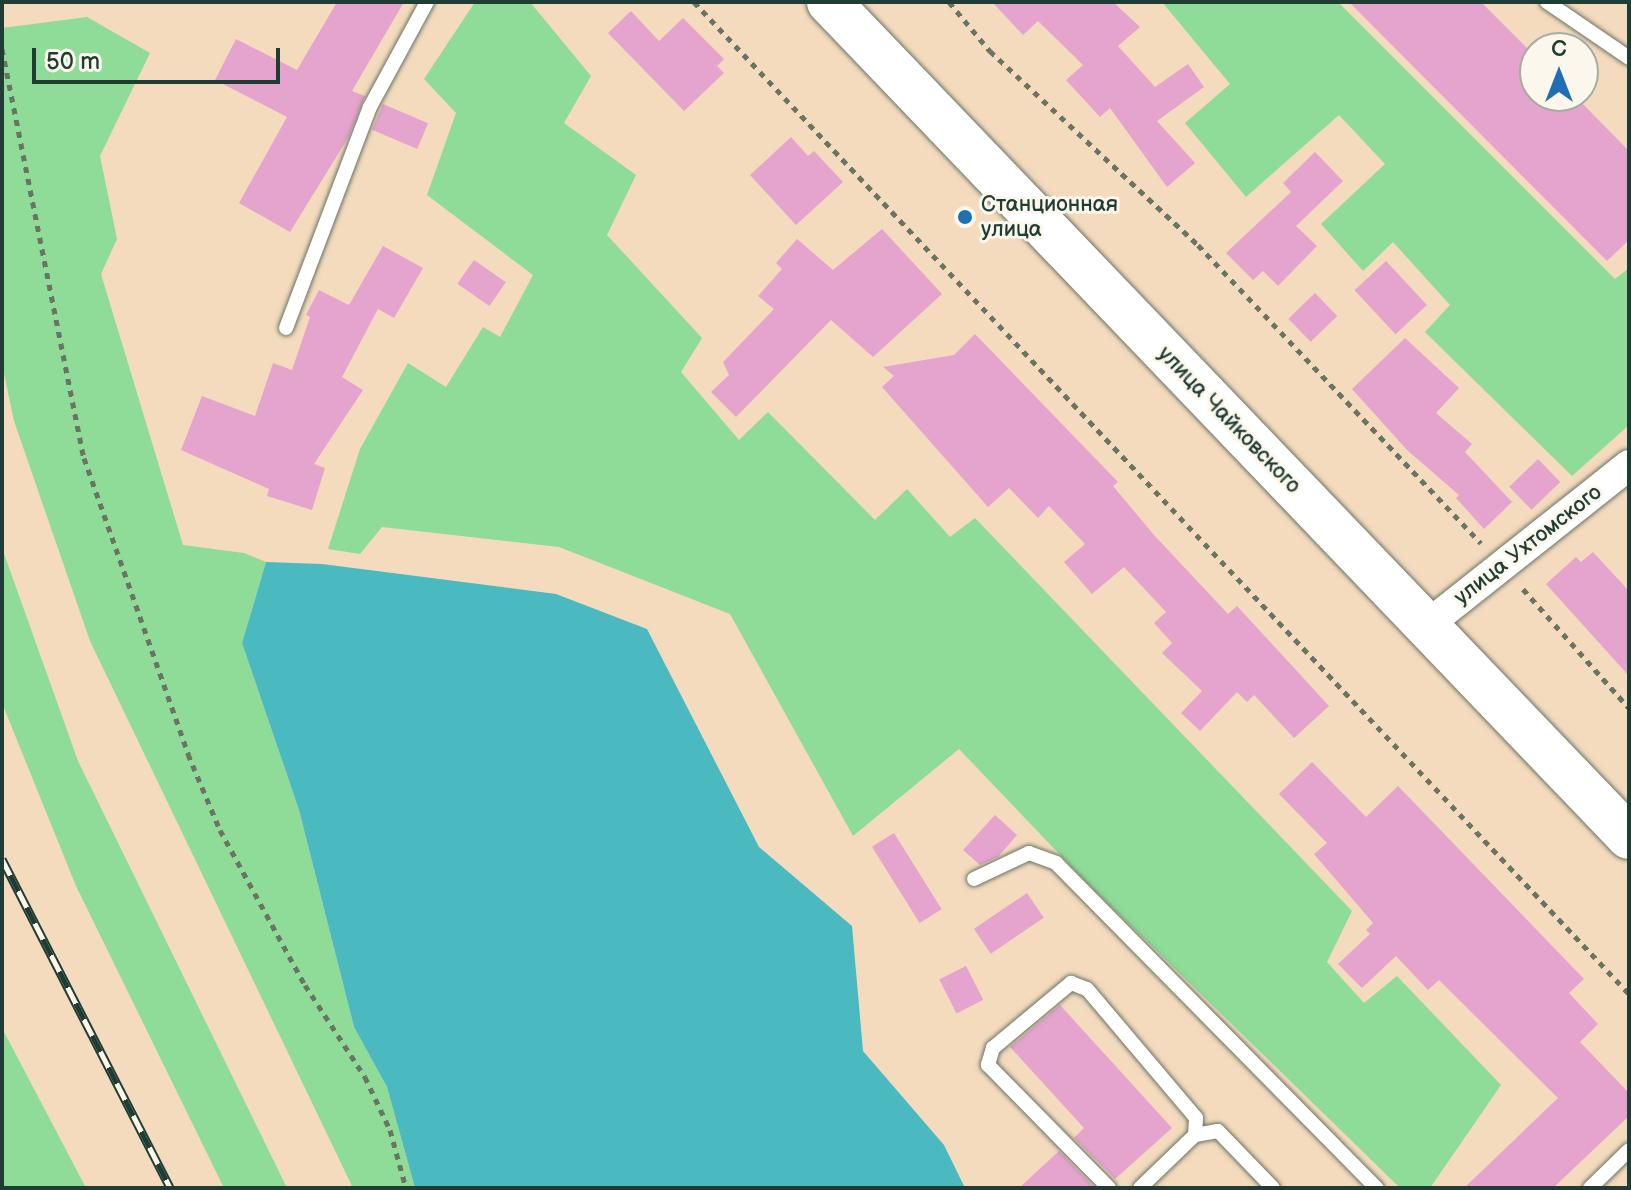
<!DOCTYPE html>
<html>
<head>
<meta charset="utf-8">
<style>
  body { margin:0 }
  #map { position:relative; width:1631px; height:1190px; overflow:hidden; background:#f4dbbe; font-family:"Balsamiq Sans",sans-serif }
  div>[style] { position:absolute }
  .green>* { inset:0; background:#8fdb98 }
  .water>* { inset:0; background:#4bbac0 }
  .building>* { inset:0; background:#e4a4cd; transform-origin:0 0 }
  .path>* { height:5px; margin-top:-2.5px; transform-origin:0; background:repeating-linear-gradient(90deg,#6a7464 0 6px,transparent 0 12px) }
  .roads { filter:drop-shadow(0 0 2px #6a7464) drop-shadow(0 0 2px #6a7464) }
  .lane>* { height:14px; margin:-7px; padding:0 7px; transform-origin:7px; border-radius:7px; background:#fff }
  .street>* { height:30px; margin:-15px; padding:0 15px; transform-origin:15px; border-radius:15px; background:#fff }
  .primary>* { height:44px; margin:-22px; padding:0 22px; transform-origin:22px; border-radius:22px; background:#fff }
  .rail>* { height:9px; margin-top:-4.5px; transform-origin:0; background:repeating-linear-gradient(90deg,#fbf7ec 0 18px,#1f3d34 0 36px); box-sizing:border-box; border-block:2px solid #1f3d34 }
  .dots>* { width:22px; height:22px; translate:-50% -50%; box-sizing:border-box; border:4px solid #fbf7ec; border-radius:50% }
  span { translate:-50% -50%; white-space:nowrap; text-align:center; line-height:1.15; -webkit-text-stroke:6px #fbf7ec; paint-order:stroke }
  .poi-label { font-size:22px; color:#1f3d34 }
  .left { translate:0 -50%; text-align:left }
  .street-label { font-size:22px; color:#1f3d34 }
  .frame { position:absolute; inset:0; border:4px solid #1f3d34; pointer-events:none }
  .north { position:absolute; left:1519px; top:32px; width:80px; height:80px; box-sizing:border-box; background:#fbf7ec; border:2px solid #a3ada2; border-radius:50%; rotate:0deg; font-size:22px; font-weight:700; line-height:32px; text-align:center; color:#1f3d34 }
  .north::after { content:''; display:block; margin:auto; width:28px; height:36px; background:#1f6fb2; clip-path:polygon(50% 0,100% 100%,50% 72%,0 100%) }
  .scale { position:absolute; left:32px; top:48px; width:248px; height:36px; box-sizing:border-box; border:4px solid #1f3d34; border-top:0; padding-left:10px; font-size:24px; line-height:28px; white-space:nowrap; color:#1f3d34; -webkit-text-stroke:6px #fbf7ec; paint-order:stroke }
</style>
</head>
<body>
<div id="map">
  <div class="green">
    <i style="clip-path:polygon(475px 2px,530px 2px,591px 76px,564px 123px,636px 175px,607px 235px,702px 338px,681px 372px,739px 440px,768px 412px,875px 520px,907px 489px,950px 537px,975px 518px,1352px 911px,1327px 962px,1364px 1003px,1397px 976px,1501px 1085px,1430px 1188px,1400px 1188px,1085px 881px,959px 749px,853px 836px,730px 614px,559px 547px,382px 527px,360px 554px,328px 549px,360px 449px,408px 363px,446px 387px,483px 327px,500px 337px,533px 275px,427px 195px,456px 113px,424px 79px)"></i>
    <i style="clip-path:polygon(1162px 2px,1338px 2px,1615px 279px,1629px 268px,1629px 425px,1572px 476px,1425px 332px,1450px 305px,1393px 242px,1363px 271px,1321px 224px,1385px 164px,1339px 115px,1246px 197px,1185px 123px,1230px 84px)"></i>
    <i style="clip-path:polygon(87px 17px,150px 53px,100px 156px,117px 239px,101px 274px,183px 545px,244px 553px,266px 562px,242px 643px,299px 810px,354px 1027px,387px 1087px,415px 1188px,353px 1188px,90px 641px,14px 421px,2px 364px,2px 28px)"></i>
    <i style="clip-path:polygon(2px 548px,78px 761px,287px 1188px,224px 1188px,76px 886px,2px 703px)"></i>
    <i style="clip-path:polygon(2px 1028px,86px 1188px,2px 1188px)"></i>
  </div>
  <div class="water">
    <i style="clip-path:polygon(266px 562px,322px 564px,556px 594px,647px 629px,759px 847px,852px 926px,863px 1051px,944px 1145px,965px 1188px,415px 1188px,387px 1087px,354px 1027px,299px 810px,242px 643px)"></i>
  </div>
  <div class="building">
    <i style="clip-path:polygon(337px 2px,404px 2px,352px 91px,365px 96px,348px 138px,290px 232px,239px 203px,287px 117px,215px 80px,236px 39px,297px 70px)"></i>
    <i style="clip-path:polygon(992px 2px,1113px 2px,1140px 27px,1118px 46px,1155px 87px,1188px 64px,1204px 87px,1157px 121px,1195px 163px,1167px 187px,1110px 108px,1100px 117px,1066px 80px,1083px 65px,1038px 21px,1023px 35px)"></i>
    <i style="clip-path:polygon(1349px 2px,1481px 2px,1535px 56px,1535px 96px,1575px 96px,1629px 151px,1629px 240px,1607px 261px)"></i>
    <i style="clip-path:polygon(631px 11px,659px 41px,683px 18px,724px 59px,717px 66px,724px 73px,684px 111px,608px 33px)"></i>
    <i style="left:383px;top:104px;width:49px;height:28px;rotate:23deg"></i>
    <i style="clip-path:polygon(791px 137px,808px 156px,814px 151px,843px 182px,796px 225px,750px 175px)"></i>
    <i style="clip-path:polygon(1315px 152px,1343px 181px,1296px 226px,1317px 246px,1278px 286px,1263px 271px,1253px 280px,1226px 253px,1291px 192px,1283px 183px)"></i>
    <i style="clip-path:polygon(882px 229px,942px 294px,873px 357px,831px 320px,736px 417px,711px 392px,729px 375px,723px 362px,774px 309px,758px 296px,782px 269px,776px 263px,797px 239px,833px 270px)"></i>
    <i style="clip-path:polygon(383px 246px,423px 268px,394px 318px,378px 309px,342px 377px,363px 390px,314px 464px,325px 468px,312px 510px,267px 496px,269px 489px,181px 450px,202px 396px,255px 416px,273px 363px,292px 370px,310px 317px,306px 315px,319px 290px,349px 305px)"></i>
    <i style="left:474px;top:260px;width:39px;height:29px;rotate:35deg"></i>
    <i style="left:1386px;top:261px;width:60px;height:43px;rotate:47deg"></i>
    <i style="left:1315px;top:293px;width:32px;height:37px;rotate:46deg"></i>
    <i style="clip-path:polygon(975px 334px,1118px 482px,1113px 486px,1154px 535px,1228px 614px,1237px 606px,1329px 706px,1294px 738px,1254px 695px,1247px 702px,1237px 692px,1200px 731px,1181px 713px,1202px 691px,1162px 653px,1172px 643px,1154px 623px,1166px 612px,1124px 567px,1092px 594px,1064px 562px,1085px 544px,1049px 506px,1038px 518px,1009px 488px,988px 507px,882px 387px,894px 376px,883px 367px,954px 355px)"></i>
    <i style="clip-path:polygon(1405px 338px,1459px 388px,1436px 413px,1472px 444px,1465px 452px,1512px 502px,1484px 529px,1456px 498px,1459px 495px,1407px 450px,1352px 389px)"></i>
    <i style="left:1538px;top:459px;width:32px;height:40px;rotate:46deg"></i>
    <i style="clip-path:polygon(1593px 552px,1629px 591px,1629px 676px,1546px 584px,1576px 557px,1581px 562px)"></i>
    <i style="clip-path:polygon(1312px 762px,1366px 817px,1398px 786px,1584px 979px,1569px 993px,1598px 1024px,1580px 1042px,1629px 1093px,1629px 1116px,1553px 1188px,1464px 1188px,1558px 1098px,1439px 980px,1428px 990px,1396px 956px,1362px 988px,1338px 964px,1370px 934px,1366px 930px,1373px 923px,1314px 854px,1327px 843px,1279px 794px)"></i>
    <i style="clip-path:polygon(995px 815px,1017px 835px,998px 857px,980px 865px,963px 850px)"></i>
    <i style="left:894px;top:833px;width:90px;height:26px;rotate:58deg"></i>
    <i style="left:1027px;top:893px;width:30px;height:64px;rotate:56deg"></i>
    <i style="left:966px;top:966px;width:38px;height:30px;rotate:63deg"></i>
    <i style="clip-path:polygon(1060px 1005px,1172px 1128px,1115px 1179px,1074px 1138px,1084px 1128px,1010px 1047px)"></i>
    <i style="clip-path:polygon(1059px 1151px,1095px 1188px,1019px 1188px)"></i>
  </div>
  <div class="path">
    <i style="left:694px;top:2px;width:1363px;rotate:46.69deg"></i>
    <i style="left:949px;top:2px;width:64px;rotate:50.1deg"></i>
    <i style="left:990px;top:51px;width:284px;rotate:43deg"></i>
    <i style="left:1198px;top:245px;width:411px;rotate:46.5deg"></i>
    <i style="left:2px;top:49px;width:417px;rotate:78.7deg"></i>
    <i style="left:84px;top:458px;width:314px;rotate:70.6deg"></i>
    <i style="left:188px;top:754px;width:82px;rotate:67.2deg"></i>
    <i style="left:220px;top:830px;width:177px;rotate:61.3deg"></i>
    <i style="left:305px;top:985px;width:110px;rotate:56.9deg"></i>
    <i style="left:365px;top:1077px;width:59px;rotate:64.7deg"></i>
    <i style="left:390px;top:1130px;width:60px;rotate:74.6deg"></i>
    <i style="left:1523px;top:589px;width:159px;rotate:48.3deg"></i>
  </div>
  <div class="roads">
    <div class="lane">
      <i style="left:1547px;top:2px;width:99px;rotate:34.3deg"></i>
      <i style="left:286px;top:328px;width:236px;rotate:-69.2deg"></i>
      <i style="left:370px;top:107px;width:119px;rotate:-61.5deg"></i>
      <i style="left:974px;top:879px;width:61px;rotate:-25.3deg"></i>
      <i style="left:1029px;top:853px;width:29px;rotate:20deg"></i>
      <i style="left:1056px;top:863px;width:457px;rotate:45.4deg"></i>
      <i style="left:1195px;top:1135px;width:23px;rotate:-10deg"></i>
      <i style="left:1218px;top:1131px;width:79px;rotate:46deg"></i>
      <i style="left:1109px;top:1188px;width:173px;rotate:-134.5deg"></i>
      <i style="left:988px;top:1065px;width:18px;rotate:-74deg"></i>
      <i style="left:993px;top:1048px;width:102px;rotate:-39.8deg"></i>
      <i style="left:1071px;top:983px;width:17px;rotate:21deg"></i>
      <i style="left:1087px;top:989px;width:169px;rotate:49.8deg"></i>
      <i style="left:1196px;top:1118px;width:17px;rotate:93deg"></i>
      <i style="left:1195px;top:1135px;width:76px;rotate:136.1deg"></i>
      <i style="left:1590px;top:1188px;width:54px;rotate:-44.3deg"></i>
    </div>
    <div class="street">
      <i style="left:1426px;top:626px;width:259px;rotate:-38.4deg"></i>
    </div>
    <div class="primary">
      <i style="left:829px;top:2px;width:1156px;rotate:46.23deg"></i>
    </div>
  </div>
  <div class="rail">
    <i style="left:2px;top:859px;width:369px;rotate:62.9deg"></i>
  </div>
  <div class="dots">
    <i style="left:965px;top:217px;background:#1f6fb2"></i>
  </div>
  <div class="poi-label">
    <span class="left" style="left:981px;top:217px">Станционная<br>улица</span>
  </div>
  <div class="street-label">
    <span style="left:1229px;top:420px;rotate:46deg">улица Чайковского</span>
    <span style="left:1528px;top:545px;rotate:-38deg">улица Ухтомского</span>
  </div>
  <div class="frame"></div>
  <div class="north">С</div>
  <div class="scale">50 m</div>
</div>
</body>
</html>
